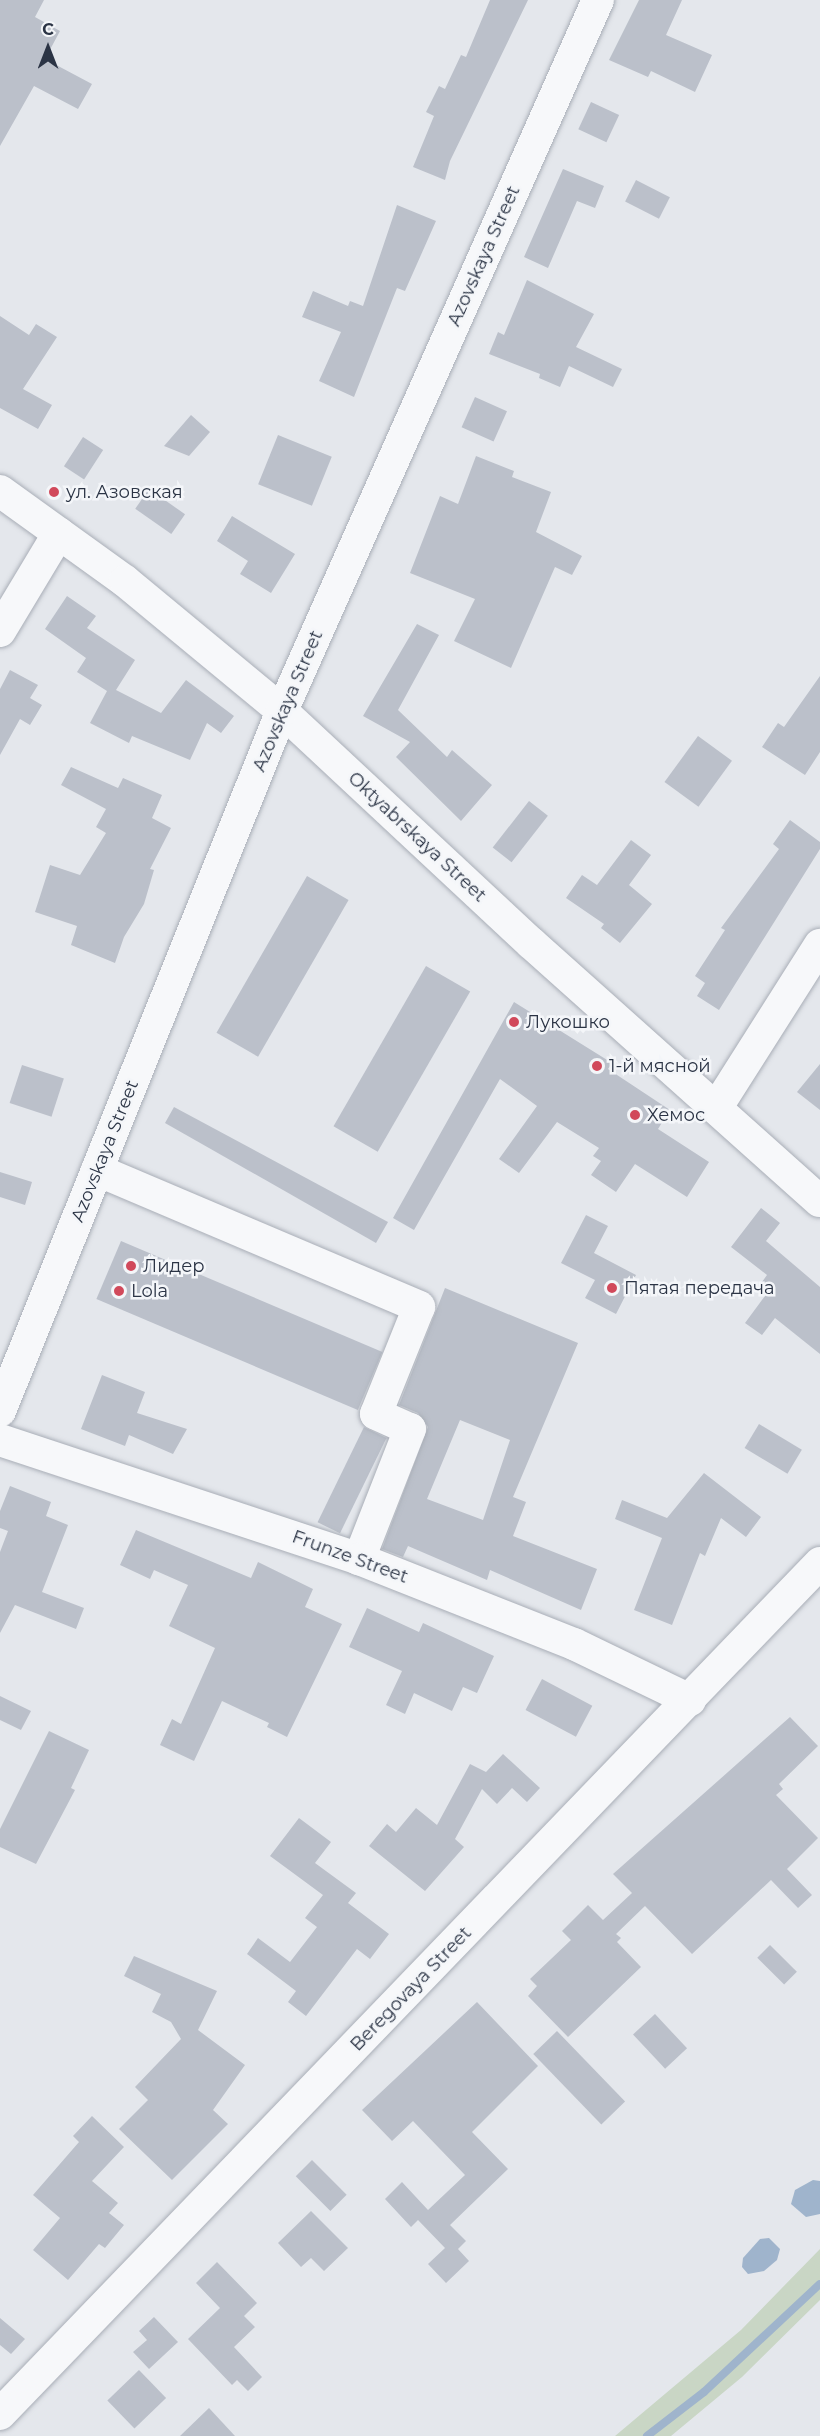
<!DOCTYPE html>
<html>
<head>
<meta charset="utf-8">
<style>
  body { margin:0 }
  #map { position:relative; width:820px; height:2436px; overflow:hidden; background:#e4e7ec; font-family:Montserrat,sans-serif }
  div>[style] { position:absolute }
  .green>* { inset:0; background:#c9d6c5 }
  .water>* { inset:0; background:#9fb4cc }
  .stream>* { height:8px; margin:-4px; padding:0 4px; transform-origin:4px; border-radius:4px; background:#9fb4cc }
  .building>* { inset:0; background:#bbc0ca; transform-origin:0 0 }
  .roads { filter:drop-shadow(0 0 2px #a9aeb7) drop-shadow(0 0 2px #a9aeb7) }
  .minor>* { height:32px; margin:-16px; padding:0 16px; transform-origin:16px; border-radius:16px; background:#f7f8fa }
  .dots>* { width:16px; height:16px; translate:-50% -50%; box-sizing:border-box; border:3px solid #f4f6f9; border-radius:50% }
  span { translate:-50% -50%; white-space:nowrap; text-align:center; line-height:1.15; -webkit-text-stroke:5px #f4f6f9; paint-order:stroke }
  .street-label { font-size:18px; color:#2b3445 }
  .poi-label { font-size:18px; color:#2b3445 }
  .left { translate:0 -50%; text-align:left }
  .north { position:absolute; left:18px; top:18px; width:60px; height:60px; -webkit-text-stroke:4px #f4f6f9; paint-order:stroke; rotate:0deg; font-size:16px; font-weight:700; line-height:24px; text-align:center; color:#2b3445 }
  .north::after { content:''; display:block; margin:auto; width:21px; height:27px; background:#2b3445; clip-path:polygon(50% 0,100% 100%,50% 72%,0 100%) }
</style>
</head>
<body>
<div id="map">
  <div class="green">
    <i style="clip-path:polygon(820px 2249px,820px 2300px,742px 2377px,671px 2436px,615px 2436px,741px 2330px)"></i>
  </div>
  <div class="water">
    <i style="clip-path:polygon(813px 2180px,820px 2181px,820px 2214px,806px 2217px,791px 2204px,795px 2190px)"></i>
    <i style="clip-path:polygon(769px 2238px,780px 2249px,777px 2260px,764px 2271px,748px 2274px,742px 2267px,743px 2258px,760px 2239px)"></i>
  </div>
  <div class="stream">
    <i style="left:647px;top:2436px;width:72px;rotate:-37.7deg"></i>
    <i style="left:704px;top:2392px;width:158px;rotate:-43deg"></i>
  </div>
  <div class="building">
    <i style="clip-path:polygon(0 0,44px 0,35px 17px,60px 31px,45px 59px,92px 84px,78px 109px,34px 86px,0 146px)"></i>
    <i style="clip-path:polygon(490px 0,528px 0,450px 161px,445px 180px,413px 167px,434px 116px,426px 112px,439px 86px,445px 89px,461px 55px,466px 57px)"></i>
    <i style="clip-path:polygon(639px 0,682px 0,666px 35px,712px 55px,695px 92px,651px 71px,648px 77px,609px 60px)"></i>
    <i style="left:591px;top:102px;width:31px;height:30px;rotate:25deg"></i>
    <i style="clip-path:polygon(563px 169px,604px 186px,595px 208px,577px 201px,548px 268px,524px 257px)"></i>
    <i style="left:636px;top:180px;width:38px;height:24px;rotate:27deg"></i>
    <i style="clip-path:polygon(397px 205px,436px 221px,405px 291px,397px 288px,354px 397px,319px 381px,341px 332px,302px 317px,313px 291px,348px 306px,350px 301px,363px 306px)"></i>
    <i style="clip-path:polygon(527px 280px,594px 314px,576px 347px,622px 369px,613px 387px,569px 366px,560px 387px,539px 378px,540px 374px,489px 354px,498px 332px,504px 335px)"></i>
    <i style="clip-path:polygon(0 316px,29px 335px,36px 324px,57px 337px,23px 389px,52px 405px,38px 429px,0 408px)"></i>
    <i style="left:475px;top:397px;width:35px;height:33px;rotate:24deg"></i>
    <i style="clip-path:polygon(191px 415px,210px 432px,189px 456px,164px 446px)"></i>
    <i style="left:278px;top:435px;width:58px;height:53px;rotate:22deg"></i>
    <i style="left:83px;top:437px;width:24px;height:35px;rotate:33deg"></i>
    <i style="clip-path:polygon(476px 456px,514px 471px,512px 477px,551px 492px,536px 532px,582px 556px,572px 575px,555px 567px,511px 668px,454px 641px,475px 599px,410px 573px,440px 496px,458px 504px)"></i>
    <i style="left:149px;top:489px;width:44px;height:24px;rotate:35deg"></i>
    <i style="clip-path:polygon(232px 516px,295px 554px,271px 593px,240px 574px,248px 561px,217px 541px)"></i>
    <i style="clip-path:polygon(67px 596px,96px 616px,87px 628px,135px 660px,116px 690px,161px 713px,186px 680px,234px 716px,221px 733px,207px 723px,190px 760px,132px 736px,129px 743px,90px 723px,107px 691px,77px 672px,86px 658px,45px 629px)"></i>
    <i style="clip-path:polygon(417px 624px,439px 635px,398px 710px,447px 757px,452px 750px,492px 785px,461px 821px,396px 757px,410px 742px,363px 716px)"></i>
    <i style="clip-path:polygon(10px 670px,38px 685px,30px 698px,42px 705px,30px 725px,20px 719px,0 755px,0 689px)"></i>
    <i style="clip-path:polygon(820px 676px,820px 752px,805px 775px,762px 747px,778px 723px,784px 727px)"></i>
    <i style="left:698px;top:736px;width:42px;height:57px;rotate:36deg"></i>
    <i style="clip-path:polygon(71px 767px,118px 788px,123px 778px,162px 795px,152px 818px,171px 828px,150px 869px,154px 870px,144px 904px,124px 937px,115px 963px,71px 945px,77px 926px,35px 912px,50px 865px,80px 875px,106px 833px,96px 827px,106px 809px,61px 785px)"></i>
    <i style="left:529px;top:801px;width:24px;height:59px;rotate:38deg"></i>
    <i style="clip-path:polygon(790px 820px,820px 842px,820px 849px,719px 1010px,697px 996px,705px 983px,695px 976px,725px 930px,721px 928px,779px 849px,773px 844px)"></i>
    <i style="clip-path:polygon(631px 840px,651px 855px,629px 885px,652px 904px,620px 943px,601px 928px,604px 924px,566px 898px,582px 875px,597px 885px)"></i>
    <i style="left:307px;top:876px;width:48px;height:181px;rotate:30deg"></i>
    <i style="left:426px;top:966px;width:51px;height:185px;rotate:30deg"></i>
    <i style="clip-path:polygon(514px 1002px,612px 1063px,608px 1069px,670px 1110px,658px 1129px,709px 1162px,687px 1197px,635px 1164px,616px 1192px,591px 1175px,601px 1161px,593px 1156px,599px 1148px,557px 1122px,519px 1173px,499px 1159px,537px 1106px,500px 1079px,414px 1230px,393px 1218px)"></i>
    <i style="clip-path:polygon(820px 1064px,820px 1110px,797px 1092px)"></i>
    <i style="left:22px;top:1065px;width:44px;height:40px;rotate:18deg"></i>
    <i style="clip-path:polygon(174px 1107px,388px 1222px,376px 1243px,165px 1123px)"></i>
    <i style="clip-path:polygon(0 1172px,32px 1182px,25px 1205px,0 1197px)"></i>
    <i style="clip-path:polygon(761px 1208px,780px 1223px,766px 1241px,820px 1287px,820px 1354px,775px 1318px,762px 1335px,745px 1323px,770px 1289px,762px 1282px,767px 1275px,731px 1247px)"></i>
    <i style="clip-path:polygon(586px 1215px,608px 1226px,594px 1253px,636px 1275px,616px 1314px,585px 1298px,595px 1280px,561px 1263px)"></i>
    <i style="left:121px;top:1241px;width:284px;height:63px;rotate:23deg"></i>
    <i style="clip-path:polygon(evenodd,445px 1288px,578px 1343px,513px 1497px,526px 1502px,513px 1536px,597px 1569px,581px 1610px,490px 1570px,487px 1580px,408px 1546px,403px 1557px,382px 1549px,428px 1427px,418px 1413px,399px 1405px,445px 1288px,460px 1420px,510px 1440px,483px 1520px,427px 1499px,460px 1420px)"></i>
    <i style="clip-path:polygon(102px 1375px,145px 1392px,137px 1413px,187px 1429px,173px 1454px,129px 1435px,125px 1446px,81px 1429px)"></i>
    <i style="left:759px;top:1424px;width:50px;height:28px;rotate:31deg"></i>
    <i style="left:364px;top:1427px;width:25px;height:106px;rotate:26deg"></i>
    <i style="clip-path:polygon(704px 1473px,761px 1517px,746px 1537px,721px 1518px,705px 1556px,700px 1553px,672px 1625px,634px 1610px,662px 1538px,615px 1519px,622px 1500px,667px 1518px)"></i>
    <i style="clip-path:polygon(10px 1486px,51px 1502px,46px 1516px,68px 1525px,42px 1592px,84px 1608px,76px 1629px,15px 1605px,0 1633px,0 1552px,8px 1531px,0 1528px,0 1511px)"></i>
    <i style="clip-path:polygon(136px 1530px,251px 1578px,258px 1562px,313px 1589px,305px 1607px,342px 1624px,287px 1737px,267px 1727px,269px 1723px,222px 1701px,194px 1761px,160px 1745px,172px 1719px,181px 1724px,215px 1648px,169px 1626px,188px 1585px,154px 1570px,150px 1579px,120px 1565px)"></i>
    <i style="clip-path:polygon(367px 1608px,419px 1632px,423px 1623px,494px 1656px,477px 1693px,463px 1687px,452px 1711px,414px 1693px,405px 1714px,386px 1705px,402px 1671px,349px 1647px)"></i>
    <i style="left:542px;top:1679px;width:57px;height:35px;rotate:28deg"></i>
    <i style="clip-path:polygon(0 1696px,31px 1711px,21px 1730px,0 1720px)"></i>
    <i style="clip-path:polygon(790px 1717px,818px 1746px,779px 1784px,783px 1789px,776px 1795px,818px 1838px,787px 1869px,812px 1895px,798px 1908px,771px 1880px,692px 1954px,645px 1906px,616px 1934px,621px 1938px,617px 1942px,641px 1967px,568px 2037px,528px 1996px,537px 1986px,530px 1979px,571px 1940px,562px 1931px,588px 1905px,603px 1920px,632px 1893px,613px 1874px)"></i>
    <i style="clip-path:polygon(49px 1731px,89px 1750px,71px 1788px,75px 1790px,36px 1864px,0 1847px,0 1829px)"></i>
    <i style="clip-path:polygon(503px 1754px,540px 1788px,527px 1802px,512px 1788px,497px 1804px,482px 1789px,455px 1839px,464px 1847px,425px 1891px,369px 1846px,387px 1824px,396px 1832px,416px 1808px,437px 1825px,470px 1764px,486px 1772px)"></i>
    <i style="clip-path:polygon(299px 1818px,331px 1842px,315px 1863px,356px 1893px,348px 1903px,389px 1934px,370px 1959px,357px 1949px,306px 2016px,288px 2002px,296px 1991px,247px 1954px,258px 1938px,290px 1962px,317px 1927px,305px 1918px,323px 1895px,270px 1856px)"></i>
    <i style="left:770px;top:1945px;width:38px;height:18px;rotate:45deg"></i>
    <i style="clip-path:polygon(134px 1956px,217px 1991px,198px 2030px,245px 2065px,213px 2110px,228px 2124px,172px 2180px,119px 2129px,148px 2100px,135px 2087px,181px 2039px,171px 2022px,152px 2012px,161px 1994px,124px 1976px)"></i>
    <i style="clip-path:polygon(477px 2002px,538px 2066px,472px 2132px,508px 2169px,450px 2225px,466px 2241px,458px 2249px,469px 2261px,446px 2283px,428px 2264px,445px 2248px,418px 2220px,411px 2227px,385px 2199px,402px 2182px,428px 2210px,465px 2175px,413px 2121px,392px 2141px,362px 2110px)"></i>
    <i style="left:655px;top:2014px;width:47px;height:30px;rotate:47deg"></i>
    <i style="left:557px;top:2031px;width:98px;height:33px;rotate:46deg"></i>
    <i style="clip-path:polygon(92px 2116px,124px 2147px,92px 2181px,118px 2203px,109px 2213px,124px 2225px,105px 2248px,99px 2244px,68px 2280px,33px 2250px,60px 2218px,33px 2195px,79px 2142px,73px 2136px)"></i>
    <i style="left:312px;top:2160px;width:49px;height:23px;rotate:45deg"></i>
    <i style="clip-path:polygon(311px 2211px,348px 2248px,324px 2271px,311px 2258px,301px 2267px,278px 2243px)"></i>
    <i style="clip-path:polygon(217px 2262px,257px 2303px,244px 2316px,255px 2327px,234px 2347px,262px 2377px,248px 2391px,237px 2380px,232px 2385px,188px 2339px,220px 2308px,196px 2283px)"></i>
    <i style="clip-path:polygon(154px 2317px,178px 2342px,149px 2369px,133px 2352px,147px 2340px,139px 2331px)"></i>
    <i style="clip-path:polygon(0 2318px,25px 2339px,11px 2354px,0 2345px)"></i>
    <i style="left:139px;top:2370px;width:39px;height:44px;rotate:46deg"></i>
    <i style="clip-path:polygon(209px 2408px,235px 2436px,180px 2436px)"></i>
  </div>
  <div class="roads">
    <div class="minor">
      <i style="left:0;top:491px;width:154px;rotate:35.8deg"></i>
      <i style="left:125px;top:581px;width:204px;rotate:39.6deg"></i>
      <i style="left:282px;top:711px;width:340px;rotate:43deg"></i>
      <i style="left:531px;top:943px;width:387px;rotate:41.8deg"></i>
      <i style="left:0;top:631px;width:114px;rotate:-59deg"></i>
      <i style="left:717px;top:1107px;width:192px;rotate:-57.6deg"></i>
      <i style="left:97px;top:1170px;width:350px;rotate:23deg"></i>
      <i style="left:419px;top:1307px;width:115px;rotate:111.9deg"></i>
      <i style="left:376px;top:1414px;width:37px;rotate:24deg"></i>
      <i style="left:410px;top:1429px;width:140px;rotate:111.4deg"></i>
      <i style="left:0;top:1411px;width:755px;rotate:-68.06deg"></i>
      <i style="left:282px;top:711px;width:778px;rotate:-66.04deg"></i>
      <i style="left:0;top:1440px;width:378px;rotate:18.3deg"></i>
      <i style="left:359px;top:1559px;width:231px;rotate:21.6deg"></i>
      <i style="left:574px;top:1644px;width:129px;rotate:25.8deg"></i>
      <i style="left:0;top:2414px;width:1182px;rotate:-46.06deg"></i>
    </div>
  </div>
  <div class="dots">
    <i style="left:54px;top:492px;background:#d1495b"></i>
    <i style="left:514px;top:1022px;background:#d1495b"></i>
    <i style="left:597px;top:1066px;background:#d1495b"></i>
    <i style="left:635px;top:1115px;background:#d1495b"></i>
    <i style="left:131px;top:1266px;background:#d1495b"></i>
    <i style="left:612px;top:1288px;background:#d1495b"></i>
    <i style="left:119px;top:1291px;background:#d1495b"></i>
  </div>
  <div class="street-label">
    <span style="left:484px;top:256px;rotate:-66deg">Azovskaya Street</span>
    <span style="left:288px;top:701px;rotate:-67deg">Azovskaya Street</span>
    <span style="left:417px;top:837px;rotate:43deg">Oktyabrskaya Street</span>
    <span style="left:105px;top:1151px;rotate:-68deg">Azovskaya Street</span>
    <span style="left:350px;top:1557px;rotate:20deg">Frunze Street</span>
    <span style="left:411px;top:1989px;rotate:-46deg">Beregovaya Street</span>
  </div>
  <div class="poi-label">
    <span class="left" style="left:66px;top:492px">ул. Азовская</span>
    <span class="left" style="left:526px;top:1022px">Лукошко</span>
    <span class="left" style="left:609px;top:1066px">1-й мясной</span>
    <span class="left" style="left:647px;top:1115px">Хемос</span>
    <span class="left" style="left:143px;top:1266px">Лидер</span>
    <span class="left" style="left:624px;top:1288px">Пятая передача</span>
    <span class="left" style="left:131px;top:1291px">Lola</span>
  </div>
  <div class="north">С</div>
</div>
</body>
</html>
